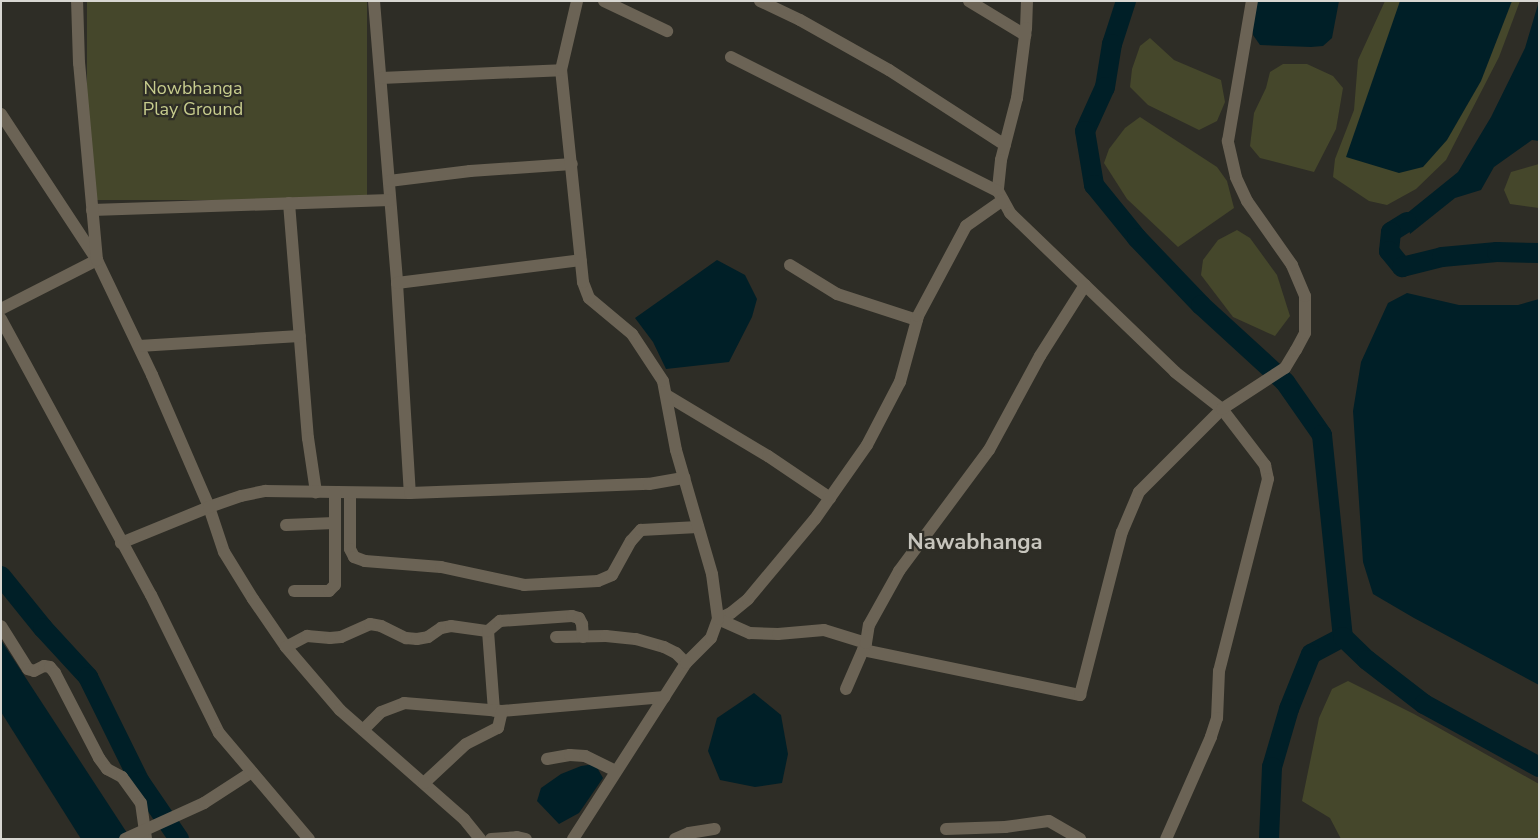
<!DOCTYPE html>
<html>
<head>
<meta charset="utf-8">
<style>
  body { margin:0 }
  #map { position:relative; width:1540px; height:840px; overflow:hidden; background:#2e2d26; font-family:"Nunito Sans",sans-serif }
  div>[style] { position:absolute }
  .green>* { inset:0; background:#45472b; transform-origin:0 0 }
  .water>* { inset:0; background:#001f27 }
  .canal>* { height:20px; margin:-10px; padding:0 10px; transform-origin:10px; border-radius:10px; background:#001f27 }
  .minor>* { height:12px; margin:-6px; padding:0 6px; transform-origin:6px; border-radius:6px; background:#6b6355 }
  .tertiary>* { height:12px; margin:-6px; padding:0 6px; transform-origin:6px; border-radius:6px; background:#6b6355 }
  span { translate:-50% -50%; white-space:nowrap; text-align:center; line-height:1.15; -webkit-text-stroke:4.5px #2e2d26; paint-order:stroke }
  .park-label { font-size:18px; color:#c7cc8d }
  .district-label { font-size:22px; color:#c7c5bd; font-weight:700 }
  .frame { position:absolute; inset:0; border:2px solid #d8d7d2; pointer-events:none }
</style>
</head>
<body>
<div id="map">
  <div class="green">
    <i style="left:87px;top:1px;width:280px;height:199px"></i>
    <i style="clip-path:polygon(1385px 1px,1520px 1px,1499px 57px,1446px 160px,1416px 189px,1387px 205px,1369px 201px,1333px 177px,1335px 159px,1354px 110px,1358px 60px)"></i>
    <i style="clip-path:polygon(1150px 38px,1174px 60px,1221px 80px,1225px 102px,1217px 121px,1199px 130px,1148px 105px,1130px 87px,1132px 69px,1140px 46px)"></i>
    <i style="clip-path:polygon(1283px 64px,1307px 64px,1333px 76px,1343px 88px,1336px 129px,1314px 172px,1260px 158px,1250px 146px,1254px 113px,1266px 88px,1270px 72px)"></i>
    <i style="clip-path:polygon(1140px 117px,1217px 167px,1227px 181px,1234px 208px,1178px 247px,1127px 199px,1104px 163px,1109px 149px,1125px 128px)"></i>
    <i style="clip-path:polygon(1539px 164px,1539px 208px,1510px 204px,1504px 190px,1511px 172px)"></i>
    <i style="clip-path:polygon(1237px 230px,1250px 238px,1277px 275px,1290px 316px,1275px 336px,1233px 317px,1201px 275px,1203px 260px,1218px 240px)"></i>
    <i style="clip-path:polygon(1348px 681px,1414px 714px,1539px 784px,1539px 839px,1341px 839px,1330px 818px,1302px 801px,1319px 718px,1332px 689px)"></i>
  </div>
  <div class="water">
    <i style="clip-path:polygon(1254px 1px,1339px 1px,1332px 38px,1323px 46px,1311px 47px,1260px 45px,1253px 35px,1251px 11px)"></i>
    <i style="clip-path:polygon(1400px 1px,1512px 1px,1481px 81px,1447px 140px,1423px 167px,1399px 173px,1346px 157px)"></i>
    <i style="clip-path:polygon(1539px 1px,1539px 141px,1532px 140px,1494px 167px,1481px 190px,1455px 198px,1410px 234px,1406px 214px,1458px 172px,1491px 117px,1525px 48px)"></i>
    <i style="clip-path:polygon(717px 260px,745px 275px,757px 299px,752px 317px,729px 362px,666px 369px,653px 342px,635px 318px)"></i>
    <i style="clip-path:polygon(1407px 293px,1459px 305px,1518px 305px,1539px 299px,1539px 685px,1414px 618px,1373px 594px,1363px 562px,1353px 411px,1361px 362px,1388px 303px)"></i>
    <i style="clip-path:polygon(1px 640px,131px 839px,81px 839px,1px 712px)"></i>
    <i style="clip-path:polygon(754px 693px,781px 715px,788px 754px,782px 783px,755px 787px,720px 780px,708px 751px,717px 718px)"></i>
    <i style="clip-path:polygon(595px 764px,603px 778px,579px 813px,559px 824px,537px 801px,541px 788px,561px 774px,581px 766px)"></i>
  </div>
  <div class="canal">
    <i style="left:1126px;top:1px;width:45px;rotate:108deg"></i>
    <i style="left:1112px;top:44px;width:44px;rotate:99.2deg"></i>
    <i style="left:1105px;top:87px;width:48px;rotate:114.4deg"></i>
    <i style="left:1085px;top:131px;width:55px;rotate:80.5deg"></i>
    <i style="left:1094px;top:185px;width:68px;rotate:50.9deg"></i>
    <i style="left:1137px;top:238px;width:93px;rotate:46.3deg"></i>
    <i style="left:1201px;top:305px;width:114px;rotate:42.5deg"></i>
    <i style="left:1285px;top:382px;width:65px;rotate:55.1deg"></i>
    <i style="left:1322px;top:435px;width:203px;rotate:84.1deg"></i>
    <i style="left:1343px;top:637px;width:36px;rotate:152deg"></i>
    <i style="left:1311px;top:654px;width:59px;rotate:111.8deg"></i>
    <i style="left:1289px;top:709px;width:60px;rotate:106.3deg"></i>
    <i style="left:1272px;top:767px;width:72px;rotate:92.4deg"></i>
    <i style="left:1407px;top:222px;width:19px;rotate:148deg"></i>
    <i style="left:1391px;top:232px;width:19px;rotate:96deg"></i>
    <i style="left:1389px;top:251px;width:21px;rotate:51deg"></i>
    <i style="left:1402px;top:267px;width:41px;rotate:-14deg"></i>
    <i style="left:1442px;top:257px;width:55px;rotate:-5.2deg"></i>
    <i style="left:1497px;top:252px;width:42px;rotate:1.4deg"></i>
    <i style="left:1px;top:576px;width:67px;rotate:51.1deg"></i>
    <i style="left:43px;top:628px;width:67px;rotate:47.4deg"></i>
    <i style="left:88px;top:677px;width:117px;rotate:63.7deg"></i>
    <i style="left:140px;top:782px;width:69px;rotate:55.6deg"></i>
    <i style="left:1343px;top:637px;width:33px;rotate:44deg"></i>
    <i style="left:1367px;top:660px;width:72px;rotate:37.7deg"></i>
    <i style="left:1424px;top:704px;width:131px;rotate:28.7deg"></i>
  </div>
  <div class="minor">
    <i style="left:374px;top:1px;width:283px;rotate:85.3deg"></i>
    <i style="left:397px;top:283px;width:210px;rotate:86.5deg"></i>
    <i style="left:604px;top:1px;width:70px;rotate:25.5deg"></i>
    <i style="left:760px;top:1px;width:44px;rotate:25.4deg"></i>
    <i style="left:800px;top:20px;width:102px;rotate:29.3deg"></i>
    <i style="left:889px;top:70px;width:138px;rotate:32.9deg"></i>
    <i style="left:969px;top:1px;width:66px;rotate:31.3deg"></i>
    <i style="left:1027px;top:1px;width:27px;rotate:92deg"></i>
    <i style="left:1026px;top:28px;width:71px;rotate:97.3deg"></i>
    <i style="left:1017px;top:98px;width:64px;rotate:104.5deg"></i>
    <i style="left:1001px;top:160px;width:31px;rotate:96deg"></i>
    <i style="left:998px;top:191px;width:25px;rotate:61deg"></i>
    <i style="left:1010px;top:213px;width:229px;rotate:43.9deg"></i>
    <i style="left:1175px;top:372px;width:60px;rotate:38.2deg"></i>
    <i style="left:1222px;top:409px;width:71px;rotate:52.5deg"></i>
    <i style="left:1265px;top:465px;width:14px;rotate:78deg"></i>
    <i style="left:1268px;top:479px;width:198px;rotate:104.3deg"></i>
    <i style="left:1219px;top:671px;width:47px;rotate:92.4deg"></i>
    <i style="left:1217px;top:718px;width:20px;rotate:108deg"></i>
    <i style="left:1211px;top:737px;width:111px;rotate:113.8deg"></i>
    <i style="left:731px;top:57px;width:299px;rotate:26.7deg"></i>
    <i style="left:381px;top:78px;width:180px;rotate:-2.5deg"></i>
    <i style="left:1px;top:114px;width:175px;rotate:56.7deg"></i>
    <i style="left:97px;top:260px;width:127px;rotate:64.4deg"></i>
    <i style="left:152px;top:375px;width:144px;rotate:66.6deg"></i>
    <i style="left:209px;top:507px;width:47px;rotate:71.6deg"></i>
    <i style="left:224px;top:552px;width:55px;rotate:58.3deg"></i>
    <i style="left:253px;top:599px;width:58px;rotate:55.5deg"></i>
    <i style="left:286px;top:647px;width:83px;rotate:49.4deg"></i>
    <i style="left:340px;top:710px;width:165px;rotate:41.3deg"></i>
    <i style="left:464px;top:819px;width:26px;rotate:51deg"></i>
    <i style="left:389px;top:181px;width:82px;rotate:-7deg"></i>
    <i style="left:470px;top:171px;width:102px;rotate:-3.9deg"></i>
    <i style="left:289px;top:203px;width:236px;rotate:85.4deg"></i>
    <i style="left:308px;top:438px;width:55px;rotate:81.6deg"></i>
    <i style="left:92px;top:210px;width:298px;rotate:-1.9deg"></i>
    <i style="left:790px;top:265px;width:55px;rotate:31.7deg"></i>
    <i style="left:837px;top:294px;width:84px;rotate:18deg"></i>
    <i style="left:397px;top:283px;width:185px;rotate:-7.1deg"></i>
    <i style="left:1px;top:309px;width:108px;rotate:-27deg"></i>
    <i style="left:97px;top:260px;width:198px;rotate:-95.2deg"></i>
    <i style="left:79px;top:63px;width:62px;rotate:-91.8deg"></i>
    <i style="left:139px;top:346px;width:161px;rotate:-3.6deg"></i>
    <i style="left:666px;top:395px;width:119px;rotate:30.9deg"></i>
    <i style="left:768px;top:456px;width:75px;rotate:34.1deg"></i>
    <i style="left:350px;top:493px;width:56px;rotate:90deg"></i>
    <i style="left:350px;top:549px;width:9px;rotate:63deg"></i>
    <i style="left:354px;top:557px;width:12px;rotate:20deg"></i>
    <i style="left:365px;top:561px;width:76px;rotate:4.5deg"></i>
    <i style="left:441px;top:567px;width:85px;rotate:12.2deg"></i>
    <i style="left:524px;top:585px;width:74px;rotate:-3.1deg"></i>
    <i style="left:598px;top:581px;width:15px;rotate:-23deg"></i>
    <i style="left:612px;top:575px;width:39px;rotate:-61deg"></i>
    <i style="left:631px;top:541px;width:15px;rotate:-48deg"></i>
    <i style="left:641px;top:530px;width:57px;rotate:-3deg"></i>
    <i style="left:286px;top:525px;width:48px;rotate:-2.4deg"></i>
    <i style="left:121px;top:543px;width:95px;rotate:-22.2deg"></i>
    <i style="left:209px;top:507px;width:34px;rotate:-19deg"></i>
    <i style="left:241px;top:496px;width:25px;rotate:-12deg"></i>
    <i style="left:265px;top:491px;width:145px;rotate:0.8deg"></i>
    <i style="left:410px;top:493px;width:239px;rotate:-2.2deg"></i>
    <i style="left:649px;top:484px;width:36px;rotate:-10deg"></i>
    <i style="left:294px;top:591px;width:35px"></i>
    <i style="left:329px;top:591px;width:8px;rotate:-45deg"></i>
    <i style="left:335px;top:585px;width:93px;rotate:-90deg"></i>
    <i style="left:718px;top:619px;width:14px;rotate:-25deg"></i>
    <i style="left:731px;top:613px;width:22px;rotate:-39deg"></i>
    <i style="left:748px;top:599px;width:104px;rotate:-50.1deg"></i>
    <i style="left:815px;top:519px;width:90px;rotate:-54.9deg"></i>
    <i style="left:867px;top:445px;width:71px;rotate:-62.4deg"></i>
    <i style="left:900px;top:382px;width:68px;rotate:-74.7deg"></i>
    <i style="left:918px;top:316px;width:102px;rotate:-61.9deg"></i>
    <i style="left:966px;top:226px;width:45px;rotate:-35.1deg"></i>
    <i style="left:718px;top:619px;width:35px;rotate:24deg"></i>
    <i style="left:750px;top:633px;width:28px;rotate:2deg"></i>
    <i style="left:778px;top:634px;width:46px;rotate:-5deg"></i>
    <i style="left:824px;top:630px;width:44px;rotate:17.2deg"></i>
    <i style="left:1px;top:626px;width:51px;rotate:57.9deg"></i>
    <i style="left:28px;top:669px;width:6px;rotate:18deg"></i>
    <i style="left:34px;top:671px;width:11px;rotate:-27deg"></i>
    <i style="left:44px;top:666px;width:6px;rotate:9deg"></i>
    <i style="left:50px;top:667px;width:8px;rotate:50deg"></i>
    <i style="left:55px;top:673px;width:96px;rotate:62.6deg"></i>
    <i style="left:99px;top:758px;width:14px;rotate:54deg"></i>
    <i style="left:107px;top:769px;width:17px;rotate:28deg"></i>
    <i style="left:122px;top:777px;width:32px;rotate:54deg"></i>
    <i style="left:141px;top:803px;width:36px;rotate:82deg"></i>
    <i style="left:488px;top:631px;width:80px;rotate:85.7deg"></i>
    <i style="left:556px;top:637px;width:50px;rotate:-1.1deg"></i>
    <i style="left:606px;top:636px;width:30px;rotate:6deg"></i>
    <i style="left:636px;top:639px;width:29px;rotate:16deg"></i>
    <i style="left:664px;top:647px;width:13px;rotate:27deg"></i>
    <i style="left:676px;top:653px;width:14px;rotate:45deg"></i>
    <i style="left:286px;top:647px;width:24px;rotate:-28deg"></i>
    <i style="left:307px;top:636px;width:23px;rotate:5deg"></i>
    <i style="left:330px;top:638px;width:11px;rotate:-5deg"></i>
    <i style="left:341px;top:637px;width:32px;rotate:-24deg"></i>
    <i style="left:370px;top:624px;width:11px;rotate:10deg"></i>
    <i style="left:381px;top:626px;width:28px;rotate:26deg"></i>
    <i style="left:406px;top:638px;width:11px;rotate:5deg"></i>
    <i style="left:417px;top:639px;width:11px;rotate:-10deg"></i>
    <i style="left:428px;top:637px;width:16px;rotate:-35deg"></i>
    <i style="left:441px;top:628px;width:10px;rotate:-11deg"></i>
    <i style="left:451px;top:626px;width:37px;rotate:8deg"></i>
    <i style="left:488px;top:631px;width:16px;rotate:-40deg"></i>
    <i style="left:500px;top:621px;width:72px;rotate:-4deg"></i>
    <i style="left:572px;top:616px;width:7px;rotate:16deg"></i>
    <i style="left:579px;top:618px;width:7px;rotate:63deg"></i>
    <i style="left:582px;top:624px;width:13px;rotate:86deg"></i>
    <i style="left:863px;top:650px;width:222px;rotate:11.7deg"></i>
    <i style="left:1080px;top:695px;width:168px;rotate:-75.6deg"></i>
    <i style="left:1122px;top:532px;width:43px;rotate:-67deg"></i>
    <i style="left:1139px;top:492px;width:117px;rotate:-45deg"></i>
    <i style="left:1222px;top:409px;width:75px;rotate:-33.1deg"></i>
    <i style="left:1285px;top:368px;width:21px;rotate:-59deg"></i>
    <i style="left:1296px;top:350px;width:19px;rotate:-62deg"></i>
    <i style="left:1305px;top:333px;width:37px;rotate:-90deg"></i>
    <i style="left:1305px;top:296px;width:34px;rotate:-113deg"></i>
    <i style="left:1292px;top:265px;width:78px;rotate:-125.1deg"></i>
    <i style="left:1247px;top:201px;width:26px;rotate:-115deg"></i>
    <i style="left:1236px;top:177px;width:37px;rotate:-103deg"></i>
    <i style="left:1228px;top:141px;width:142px;rotate:-80.3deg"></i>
    <i style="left:846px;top:689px;width:50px;rotate:-66.5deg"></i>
    <i style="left:866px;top:643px;width:18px;rotate:-81deg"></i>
    <i style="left:869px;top:625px;width:62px;rotate:-60.9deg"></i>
    <i style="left:899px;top:571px;width:151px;rotate:-53.4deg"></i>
    <i style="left:989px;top:450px;width:107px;rotate:-61.5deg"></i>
    <i style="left:1040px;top:356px;width:84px;rotate:-57.6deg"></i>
    <i style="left:363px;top:730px;width:25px;rotate:-45deg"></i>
    <i style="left:381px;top:712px;width:25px;rotate:-21deg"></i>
    <i style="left:404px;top:703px;width:98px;rotate:4.7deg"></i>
    <i style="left:502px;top:711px;width:163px;rotate:-4.9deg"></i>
    <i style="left:547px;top:759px;width:23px;rotate:-10deg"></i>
    <i style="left:570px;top:755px;width:15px;rotate:4deg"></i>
    <i style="left:585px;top:756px;width:34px;rotate:26deg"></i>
    <i style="left:424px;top:783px;width:57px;rotate:-42.9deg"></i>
    <i style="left:466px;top:744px;width:36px;rotate:-27deg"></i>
    <i style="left:498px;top:728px;width:17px;rotate:-77deg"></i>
    <i style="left:946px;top:829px;width:59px;rotate:-1.9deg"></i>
    <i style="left:1005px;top:827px;width:44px;rotate:-7.8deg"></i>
    <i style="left:1049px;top:821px;width:36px;rotate:30deg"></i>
    <i style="left:125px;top:839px;width:87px;rotate:-24.5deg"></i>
    <i style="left:204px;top:803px;width:57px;rotate:-32.9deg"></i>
    <i style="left:573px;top:839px;width:209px;rotate:-57.3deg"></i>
    <i style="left:686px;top:663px;width:35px;rotate:-45deg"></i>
    <i style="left:711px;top:638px;width:20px;rotate:-70deg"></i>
    <i style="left:718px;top:619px;width:45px;rotate:-97.6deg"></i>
    <i style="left:712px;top:574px;width:129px;rotate:-106.2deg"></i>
    <i style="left:676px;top:450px;width:70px;rotate:-100.7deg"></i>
    <i style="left:663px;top:381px;width:56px;rotate:-123.4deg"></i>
    <i style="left:632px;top:334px;width:56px;rotate:-140.1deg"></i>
    <i style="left:589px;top:298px;width:17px;rotate:-111deg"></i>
    <i style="left:583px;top:282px;width:213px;rotate:-95.9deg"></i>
    <i style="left:561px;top:70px;width:71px;rotate:-76.9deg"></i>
    <i style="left:675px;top:839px;width:15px;rotate:-23deg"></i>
    <i style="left:689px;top:833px;width:26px;rotate:-9deg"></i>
  </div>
  <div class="tertiary">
    <i style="left:1px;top:319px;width:314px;rotate:61.5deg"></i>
    <i style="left:151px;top:595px;width:154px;rotate:63.8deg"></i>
    <i style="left:219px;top:733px;width:139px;rotate:49.7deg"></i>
    <i style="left:491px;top:839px;width:26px;rotate:-4deg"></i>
    <i style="left:517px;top:837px;width:9px;rotate:13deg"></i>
  </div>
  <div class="park-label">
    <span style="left:193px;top:99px">Nowbhanga<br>Play Ground</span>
  </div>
  <div class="district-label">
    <span style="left:975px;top:543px">Nawabhanga</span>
  </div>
  <div class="frame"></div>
</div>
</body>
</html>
